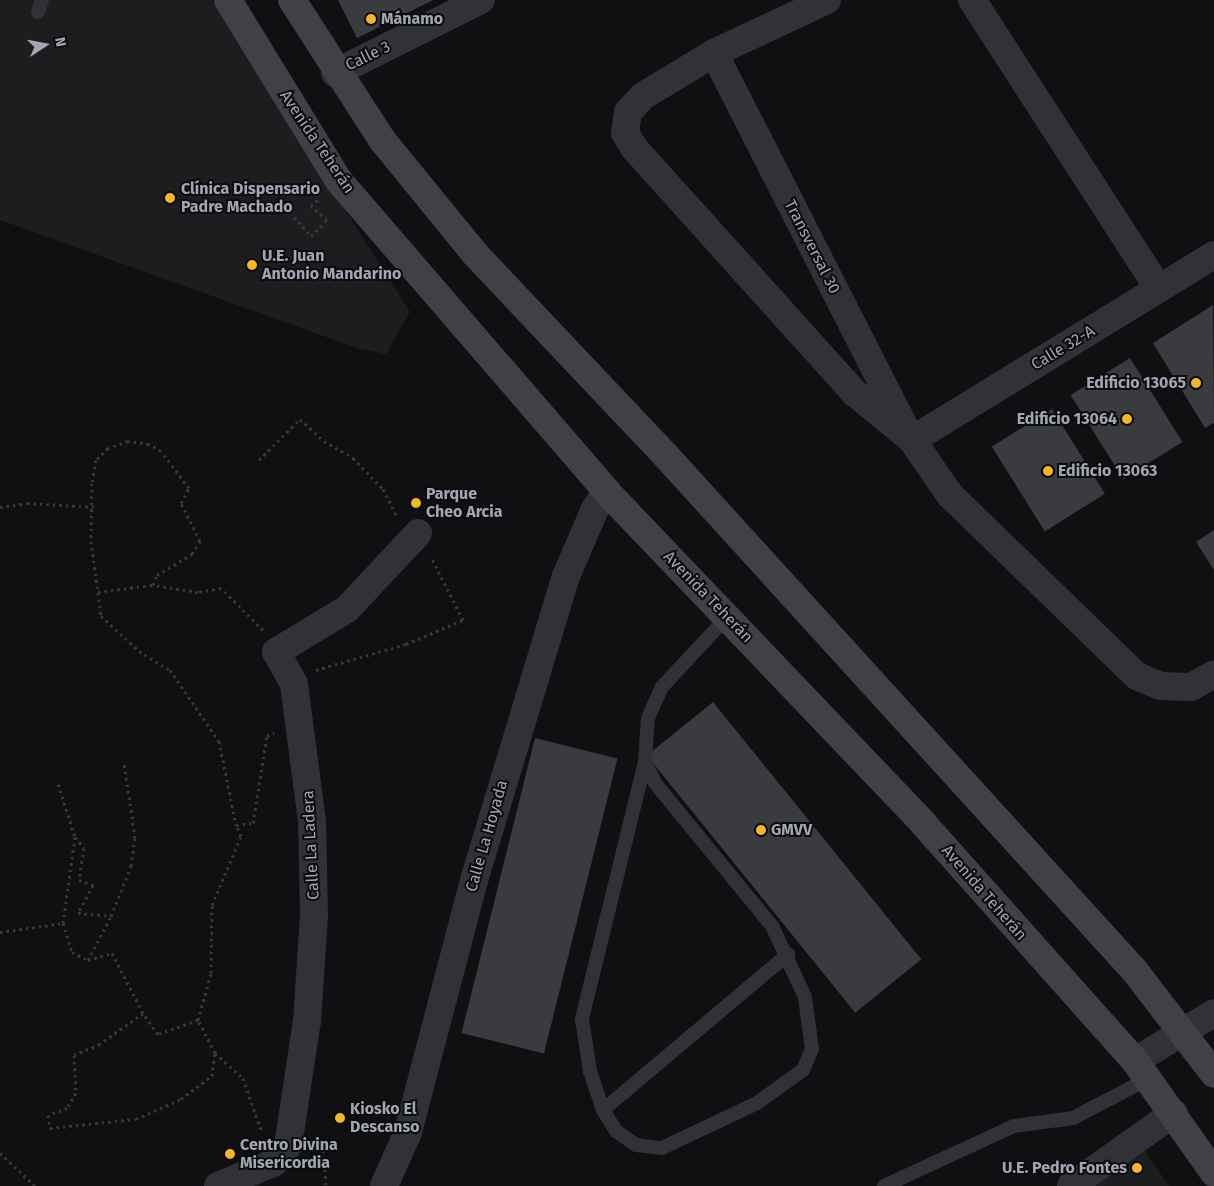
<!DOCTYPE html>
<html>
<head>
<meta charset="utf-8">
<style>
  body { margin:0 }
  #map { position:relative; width:1214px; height:1186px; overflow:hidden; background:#101012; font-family:"Fira Sans",sans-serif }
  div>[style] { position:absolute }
  .built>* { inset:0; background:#1d1c1f }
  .building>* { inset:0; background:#3a3b3f; transform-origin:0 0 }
  .path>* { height:3px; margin-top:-1.5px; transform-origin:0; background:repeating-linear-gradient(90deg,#37393e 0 2.5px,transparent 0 6.5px) }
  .lane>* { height:14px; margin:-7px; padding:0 7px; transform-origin:7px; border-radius:7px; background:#313237 }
  .street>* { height:28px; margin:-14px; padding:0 14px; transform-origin:14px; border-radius:14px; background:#313237 }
  .secondary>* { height:28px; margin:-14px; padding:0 14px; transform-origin:14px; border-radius:14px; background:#3f4147 }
  .dots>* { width:14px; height:14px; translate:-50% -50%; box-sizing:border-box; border:2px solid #0c0b0d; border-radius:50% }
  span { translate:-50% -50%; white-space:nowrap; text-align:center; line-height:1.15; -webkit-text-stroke:4px #0c0b0d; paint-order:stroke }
  .poi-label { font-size:16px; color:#a1a6b3; font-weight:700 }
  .left { translate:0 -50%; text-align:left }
  .right { translate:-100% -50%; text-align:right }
  .street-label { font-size:16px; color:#a1a6b3 }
  .north { position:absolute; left:20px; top:20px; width:50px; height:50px; -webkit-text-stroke:4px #0c0b0d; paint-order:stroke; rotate:79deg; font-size:14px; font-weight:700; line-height:20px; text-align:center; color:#a1a6b3 }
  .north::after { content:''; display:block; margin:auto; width:18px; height:22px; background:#a1a6b3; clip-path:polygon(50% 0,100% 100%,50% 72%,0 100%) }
</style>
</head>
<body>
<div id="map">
  <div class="built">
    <i style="clip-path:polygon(0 0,212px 0,410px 312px,386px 354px,357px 348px,0 220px)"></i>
    <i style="clip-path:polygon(1144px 1150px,1169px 1186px,1090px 1186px)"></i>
  </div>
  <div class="building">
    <i style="clip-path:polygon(338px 0,433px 0,357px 38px)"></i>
    <i style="clip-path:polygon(1213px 305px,1214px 423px,1205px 428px,1153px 343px)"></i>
    <i style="left:1130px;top:358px;width:99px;height:70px;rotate:58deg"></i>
    <i style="left:1052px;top:409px;width:100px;height:71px;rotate:58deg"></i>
    <i style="clip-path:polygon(1214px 530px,1214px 570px,1196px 542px)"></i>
    <i style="left:713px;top:702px;width:331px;height:85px;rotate:51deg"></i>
    <i style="left:535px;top:738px;width:85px;height:304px;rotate:14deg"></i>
  </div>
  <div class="path">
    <i style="left:294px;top:217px;width:25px;rotate:48deg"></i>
    <i style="left:311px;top:236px;width:23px;rotate:-45deg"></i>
    <i style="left:327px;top:220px;width:21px;rotate:-139deg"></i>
    <i style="left:311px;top:206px;width:12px;rotate:-42deg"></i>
    <i style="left:259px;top:460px;width:58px;rotate:-45deg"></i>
    <i style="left:300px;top:419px;width:33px;rotate:43deg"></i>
    <i style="left:324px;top:441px;width:34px;rotate:30deg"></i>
    <i style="left:353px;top:458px;width:43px;rotate:45.9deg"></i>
    <i style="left:383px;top:489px;width:31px;rotate:63deg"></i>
    <i style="left:0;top:507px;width:27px;rotate:-8deg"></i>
    <i style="left:27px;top:503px;width:67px;rotate:3.4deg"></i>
    <i style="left:98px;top:592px;width:55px;rotate:-7.3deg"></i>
    <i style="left:263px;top:630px;width:59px;rotate:-135deg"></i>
    <i style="left:221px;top:588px;width:23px;rotate:170deg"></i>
    <i style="left:198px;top:592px;width:46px;rotate:-171.2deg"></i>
    <i style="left:153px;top:585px;width:11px;rotate:-68deg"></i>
    <i style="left:157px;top:575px;width:41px;rotate:-31deg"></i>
    <i style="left:192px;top:554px;width:15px;rotate:-58deg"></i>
    <i style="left:200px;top:541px;width:42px;rotate:-116.6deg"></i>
    <i style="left:181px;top:503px;width:17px;rotate:-62deg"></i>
    <i style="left:189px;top:488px;width:46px;rotate:-127.1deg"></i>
    <i style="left:161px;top:451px;width:14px;rotate:-150deg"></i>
    <i style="left:149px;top:444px;width:21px;rotate:-172deg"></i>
    <i style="left:128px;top:441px;width:21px;rotate:161deg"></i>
    <i style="left:108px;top:448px;width:17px;rotate:135deg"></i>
    <i style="left:96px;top:460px;width:23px;rotate:100deg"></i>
    <i style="left:92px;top:483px;width:58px;rotate:91deg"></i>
    <i style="left:91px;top:541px;width:76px;rotate:82.4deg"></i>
    <i style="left:101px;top:616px;width:52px;rotate:42.6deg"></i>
    <i style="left:139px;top:651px;width:36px;rotate:32deg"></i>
    <i style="left:170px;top:670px;width:86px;rotate:55.4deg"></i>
    <i style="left:219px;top:741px;width:86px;rotate:78.6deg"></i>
    <i style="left:236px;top:825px;width:17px;rotate:-7deg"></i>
    <i style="left:253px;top:823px;width:88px;rotate:-80.9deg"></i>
    <i style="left:267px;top:736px;width:8px;rotate:-23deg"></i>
    <i style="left:316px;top:670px;width:94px;rotate:-16.1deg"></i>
    <i style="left:406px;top:644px;width:62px;rotate:-22.8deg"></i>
    <i style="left:463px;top:620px;width:71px;rotate:-116.9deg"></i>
    <i style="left:58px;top:784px;width:56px;rotate:72.2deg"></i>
    <i style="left:75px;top:837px;width:87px;rotate:97.9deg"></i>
    <i style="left:63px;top:923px;width:30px;rotate:73deg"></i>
    <i style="left:72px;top:952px;width:18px;rotate:27deg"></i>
    <i style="left:88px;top:960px;width:25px;rotate:-16deg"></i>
    <i style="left:112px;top:953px;width:68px;rotate:62.7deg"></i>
    <i style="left:75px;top:837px;width:14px;rotate:51deg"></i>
    <i style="left:84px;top:848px;width:32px;rotate:99deg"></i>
    <i style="left:79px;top:880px;width:15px;rotate:20deg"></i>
    <i style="left:93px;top:885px;width:32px;rotate:118deg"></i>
    <i style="left:78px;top:913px;width:33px;rotate:5deg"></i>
    <i style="left:111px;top:916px;width:54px;rotate:-68.2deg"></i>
    <i style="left:131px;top:866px;width:28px;rotate:-82deg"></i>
    <i style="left:135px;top:838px;width:76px;rotate:-98.3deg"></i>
    <i style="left:0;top:932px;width:64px;rotate:-8.1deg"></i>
    <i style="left:88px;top:960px;width:50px;rotate:-62.4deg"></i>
    <i style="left:198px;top:1020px;width:49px;rotate:-74.5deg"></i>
    <i style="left:211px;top:973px;width:68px;rotate:-89.2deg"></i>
    <i style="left:212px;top:905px;width:75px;rotate:-67.2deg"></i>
    <i style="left:241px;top:836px;width:12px;rotate:-114deg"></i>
    <i style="left:215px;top:1053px;width:37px;rotate:-117deg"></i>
    <i style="left:198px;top:1020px;width:42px;rotate:160.7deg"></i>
    <i style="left:158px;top:1034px;width:26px;rotate:-126deg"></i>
    <i style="left:143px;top:1013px;width:53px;rotate:144.2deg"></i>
    <i style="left:100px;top:1044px;width:28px;rotate:157deg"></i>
    <i style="left:74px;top:1055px;width:38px;rotate:87deg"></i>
    <i style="left:76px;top:1093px;width:17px;rotate:121deg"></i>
    <i style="left:67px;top:1108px;width:20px;rotate:160deg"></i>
    <i style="left:48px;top:1115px;width:13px;rotate:81deg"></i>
    <i style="left:50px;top:1128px;width:86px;rotate:-6deg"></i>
    <i style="left:136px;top:1119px;width:49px;rotate:-24deg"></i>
    <i style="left:181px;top:1099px;width:39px;rotate:-37deg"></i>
    <i style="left:212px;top:1076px;width:23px;rotate:-83deg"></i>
    <i style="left:215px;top:1053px;width:38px;rotate:42deg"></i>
    <i style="left:243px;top:1078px;width:58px;rotate:70.9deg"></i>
    <i style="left:314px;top:1144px;width:11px;rotate:34deg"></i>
    <i style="left:323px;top:1150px;width:36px;rotate:85deg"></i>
    <i style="left:0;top:1153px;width:48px;rotate:43.3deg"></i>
  </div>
  <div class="lane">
    <i style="left:38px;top:12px;width:13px;rotate:-72deg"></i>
    <i style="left:645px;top:762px;width:265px;rotate:103.8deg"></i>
    <i style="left:582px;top:1019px;width:53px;rotate:81.3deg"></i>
    <i style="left:590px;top:1071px;width:41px;rotate:71.6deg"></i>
    <i style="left:603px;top:1110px;width:25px;rotate:58deg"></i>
    <i style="left:616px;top:1131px;width:24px;rotate:35deg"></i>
    <i style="left:636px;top:1145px;width:26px;rotate:7deg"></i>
    <i style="left:662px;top:1148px;width:105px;rotate:-25.3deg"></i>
    <i style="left:757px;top:1103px;width:57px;rotate:-35.7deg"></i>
    <i style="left:803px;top:1070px;width:23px;rotate:-67deg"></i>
    <i style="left:812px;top:1049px;width:52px;rotate:-97.7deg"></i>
    <i style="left:805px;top:997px;width:78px;rotate:-114.9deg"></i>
    <i style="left:772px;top:926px;width:185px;rotate:-129.3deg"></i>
    <i style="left:655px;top:783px;width:23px;rotate:-115deg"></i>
    <i style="left:645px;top:762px;width:44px;rotate:-86.1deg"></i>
    <i style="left:648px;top:718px;width:34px;rotate:-66deg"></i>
    <i style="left:662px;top:687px;width:96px;rotate:-47.1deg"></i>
    <i style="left:603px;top:1110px;width:242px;rotate:-40.1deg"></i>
    <i style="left:884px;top:1186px;width:143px;rotate:-24.8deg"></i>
    <i style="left:1014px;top:1126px;width:60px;rotate:-7.7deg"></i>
    <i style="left:1073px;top:1118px;width:85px;rotate:-27.5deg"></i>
  </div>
  <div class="street">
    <i style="left:827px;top:0;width:125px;rotate:154.9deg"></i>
    <i style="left:714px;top:53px;width:83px;rotate:148.8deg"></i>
    <i style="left:643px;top:96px;width:22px;rotate:133deg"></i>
    <i style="left:628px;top:112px;width:21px;rotate:98deg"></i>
    <i style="left:625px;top:133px;width:19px;rotate:58deg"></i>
    <i style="left:635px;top:149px;width:329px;rotate:48deg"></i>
    <i style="left:855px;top:393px;width:74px;rotate:39.5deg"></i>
    <i style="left:912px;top:440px;width:67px;rotate:55.4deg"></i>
    <i style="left:950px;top:495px;width:260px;rotate:44.1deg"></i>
    <i style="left:1137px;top:676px;width:25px;rotate:23deg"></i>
    <i style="left:1160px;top:686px;width:31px;rotate:2deg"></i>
    <i style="left:1191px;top:687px;width:26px;rotate:-29deg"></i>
    <i style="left:972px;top:0;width:344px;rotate:57.1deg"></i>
    <i style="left:714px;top:53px;width:421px;rotate:63deg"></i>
    <i style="left:335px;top:73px;width:163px;rotate:-26.6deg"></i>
    <i style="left:912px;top:440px;width:354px;rotate:-31.5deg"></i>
    <i style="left:1135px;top:1061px;width:92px;rotate:-31.3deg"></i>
    <i style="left:218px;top:1186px;width:60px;rotate:-22.7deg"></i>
    <i style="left:273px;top:1163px;width:23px;rotate:-49deg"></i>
    <i style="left:288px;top:1146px;width:126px;rotate:-81.4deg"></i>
    <i style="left:307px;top:1021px;width:106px;rotate:-86.2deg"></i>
    <i style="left:314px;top:915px;width:94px;rotate:-91.2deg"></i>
    <i style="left:312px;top:821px;width:138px;rotate:-97.5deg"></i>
    <i style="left:294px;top:684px;width:37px;rotate:-119deg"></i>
    <i style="left:276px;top:652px;width:83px;rotate:-31.2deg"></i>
    <i style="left:347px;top:609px;width:104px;rotate:-46.9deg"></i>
    <i style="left:384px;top:1186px;width:59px;rotate:-66deg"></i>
    <i style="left:408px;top:1132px;width:264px;rotate:-75.3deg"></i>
    <i style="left:475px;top:877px;width:314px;rotate:-73.2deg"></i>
    <i style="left:566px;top:576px;width:73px;rotate:-66.6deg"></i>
    <i style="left:595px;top:509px;width:21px;rotate:-55deg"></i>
    <i style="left:1071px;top:1186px;width:126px;rotate:-35.3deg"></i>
  </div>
  <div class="secondary">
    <i style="left:228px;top:0;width:212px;rotate:58.5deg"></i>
    <i style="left:339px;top:181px;width:411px;rotate:49.2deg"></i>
    <i style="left:607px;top:492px;width:456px;rotate:46.3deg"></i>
    <i style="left:922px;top:822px;width:320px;rotate:48.3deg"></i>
    <i style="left:1135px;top:1061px;width:137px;rotate:54.8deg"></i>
    <i style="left:292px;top:0;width:168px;rotate:57.2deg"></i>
    <i style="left:383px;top:141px;width:147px;rotate:50.8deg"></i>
    <i style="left:476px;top:255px;width:278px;rotate:46.6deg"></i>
    <i style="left:667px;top:457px;width:694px;rotate:47.69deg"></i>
    <i style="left:1134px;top:970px;width:131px;rotate:52.4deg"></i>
  </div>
  <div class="dots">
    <i style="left:371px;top:19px;background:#f3b727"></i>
    <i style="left:170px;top:198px;background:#f3b727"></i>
    <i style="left:252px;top:265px;background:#f3b727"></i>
    <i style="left:1196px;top:383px;background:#f3b727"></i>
    <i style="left:1127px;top:419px;background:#f3b727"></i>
    <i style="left:1048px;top:471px;background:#f3b727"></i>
    <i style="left:416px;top:503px;background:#f3b727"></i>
    <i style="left:761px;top:830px;background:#f3b727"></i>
    <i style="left:340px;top:1118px;background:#f3b727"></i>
    <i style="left:230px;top:1154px;background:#f3b727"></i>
    <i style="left:1137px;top:1168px;background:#f3b727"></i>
  </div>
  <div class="poi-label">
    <span class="left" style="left:381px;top:19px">Mánamo</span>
    <span class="left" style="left:181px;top:198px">Clínica Dispensario<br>Padre Machado</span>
    <span class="left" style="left:262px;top:265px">U.E. Juan<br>Antonio Mandarino</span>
    <span class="right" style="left:1186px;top:383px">Edificio 13065</span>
    <span class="right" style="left:1117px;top:419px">Edificio 13064</span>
    <span class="left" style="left:1058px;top:471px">Edificio 13063</span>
    <span class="left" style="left:426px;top:503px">Parque<br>Cheo Arcia</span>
    <span class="left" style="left:771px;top:830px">GMVV</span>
    <span class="left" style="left:350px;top:1118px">Kiosko El<br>Descanso</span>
    <span class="left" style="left:240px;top:1154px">Centro Divina<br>Misericordia</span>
    <span class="right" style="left:1127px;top:1168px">U.E. Pedro Fontes</span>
  </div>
  <div class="street-label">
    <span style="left:368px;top:56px;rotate:-26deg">Calle 3</span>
    <span style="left:317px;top:142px;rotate:56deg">Avenida Teherán</span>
    <span style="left:812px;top:247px;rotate:63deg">Transversal 30</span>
    <span style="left:1063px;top:348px;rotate:-31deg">Calle 32-A</span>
    <span style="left:708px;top:597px;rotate:46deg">Avenida Teherán</span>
    <span style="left:487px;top:836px;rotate:-74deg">Calle La Hoyada</span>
    <span style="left:311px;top:845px;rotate:-93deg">Calle La Ladera</span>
    <span style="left:984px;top:893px;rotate:49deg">Avenida Teherán</span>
  </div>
  <div class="north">N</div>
</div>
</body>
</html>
